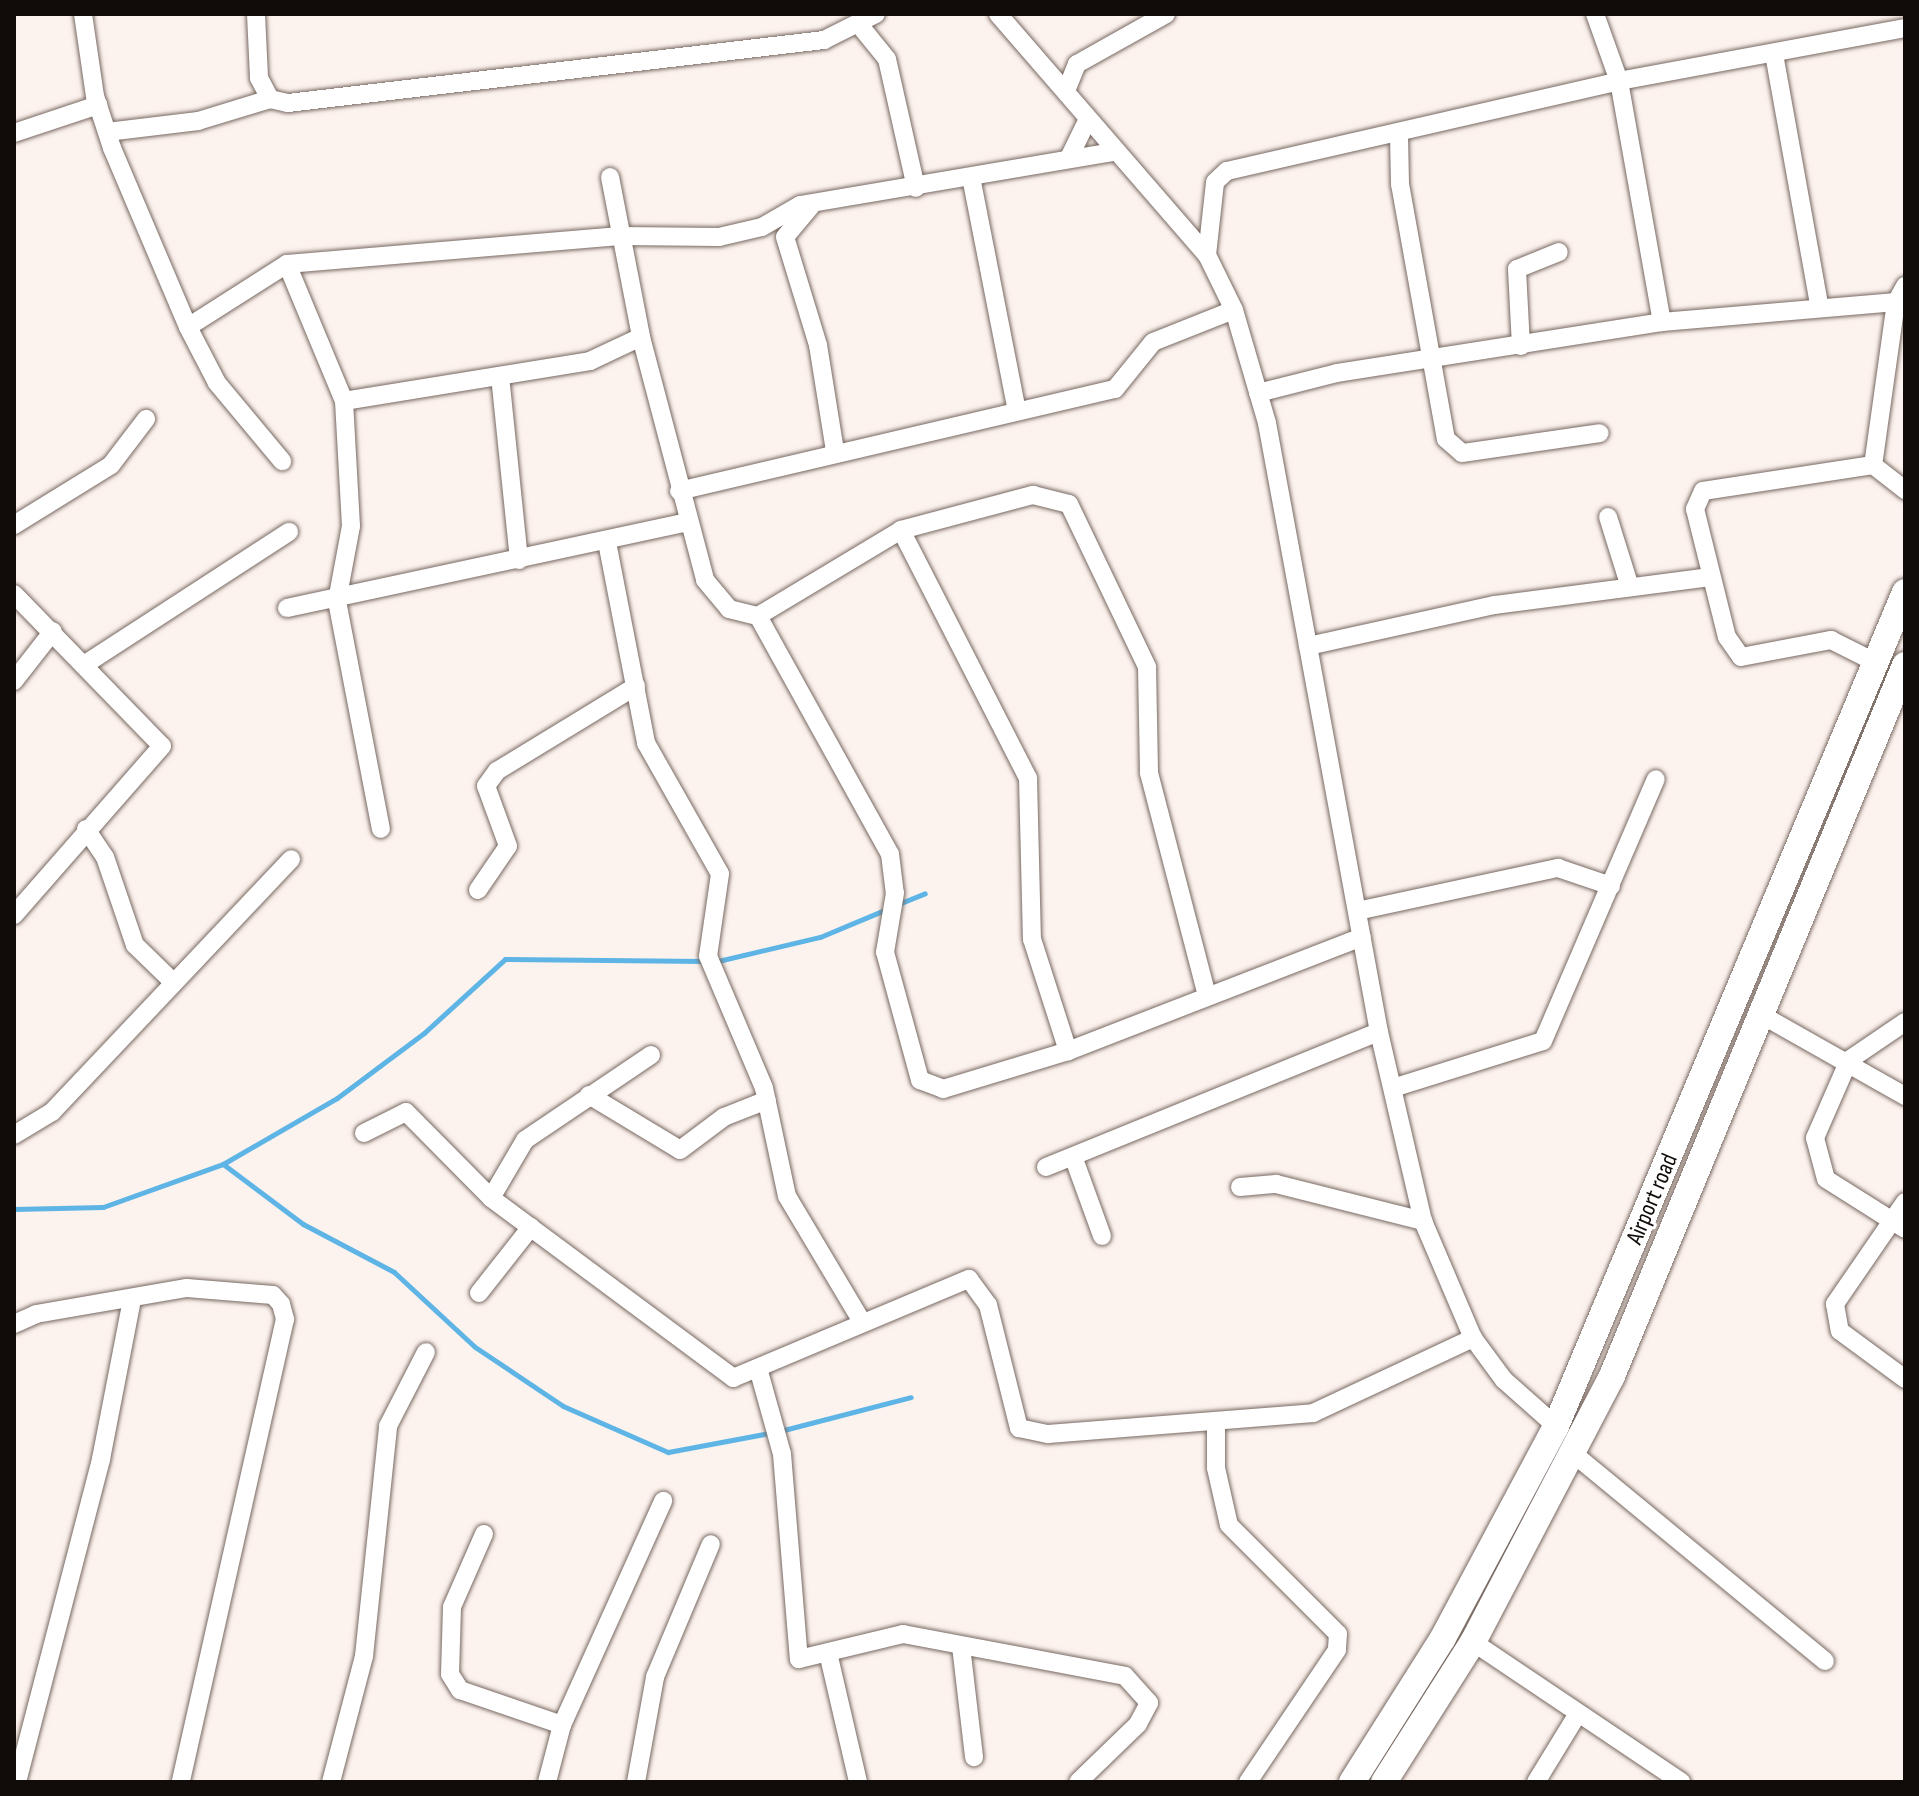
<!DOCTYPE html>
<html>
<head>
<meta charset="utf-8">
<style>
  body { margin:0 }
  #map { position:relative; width:1919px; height:1796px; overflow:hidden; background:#fdf3ee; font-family:"Sofia Sans Condensed",sans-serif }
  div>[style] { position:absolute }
  .stream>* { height:5px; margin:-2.5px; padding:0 2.5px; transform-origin:2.5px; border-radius:2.5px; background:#5eb5e5 }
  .roads { filter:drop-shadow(0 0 2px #776861) drop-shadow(0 0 2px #776861) }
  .minor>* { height:18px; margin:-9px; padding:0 9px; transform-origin:9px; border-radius:9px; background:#fff }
  .secondary>* { height:26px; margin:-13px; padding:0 13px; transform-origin:13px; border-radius:13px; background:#fff }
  span { translate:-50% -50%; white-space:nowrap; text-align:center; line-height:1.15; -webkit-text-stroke:6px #fff; paint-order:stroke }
  .street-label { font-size:24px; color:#110c09 }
  .frame { position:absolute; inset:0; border:16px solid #110c09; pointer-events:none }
</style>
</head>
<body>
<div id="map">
  <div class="stream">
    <i style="left:896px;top:905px;width:31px;rotate:-22deg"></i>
    <i style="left:714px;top:962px;width:109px;rotate:-13.3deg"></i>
    <i style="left:820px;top:937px;width:73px;rotate:-22.7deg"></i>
    <i style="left:223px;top:1164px;width:100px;rotate:36.9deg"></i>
    <i style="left:303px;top:1224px;width:103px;rotate:27.8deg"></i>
    <i style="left:394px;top:1272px;width:110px;rotate:42.8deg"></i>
    <i style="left:475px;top:1347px;width:106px;rotate:33.8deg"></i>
    <i style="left:563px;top:1406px;width:115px;rotate:23.7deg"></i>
    <i style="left:668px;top:1452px;width:104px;rotate:-10.6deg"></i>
    <i style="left:14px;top:1209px;width:89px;rotate:-1.3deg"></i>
    <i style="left:103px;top:1207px;width:127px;rotate:-19.7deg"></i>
    <i style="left:223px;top:1164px;width:132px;rotate:-30.1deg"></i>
    <i style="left:337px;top:1098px;width:109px;rotate:-36.8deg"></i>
    <i style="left:424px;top:1033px;width:110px;rotate:-42.4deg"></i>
    <i style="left:505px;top:959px;width:199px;rotate:0.6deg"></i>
    <i style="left:780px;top:1431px;width:135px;rotate:-14.5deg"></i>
  </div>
  <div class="roads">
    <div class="minor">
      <i style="left:83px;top:14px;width:83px;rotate:81.7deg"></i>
      <i style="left:95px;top:96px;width:55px;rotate:71.9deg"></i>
      <i style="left:112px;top:148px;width:194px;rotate:67deg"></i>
      <i style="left:188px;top:327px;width:117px;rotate:-32.5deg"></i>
      <i style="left:287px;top:264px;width:334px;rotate:-4.8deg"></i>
      <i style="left:620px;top:236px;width:99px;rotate:0.6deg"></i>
      <i style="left:719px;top:237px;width:44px;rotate:-13.1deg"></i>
      <i style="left:762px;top:227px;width:44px;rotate:-30.1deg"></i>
      <i style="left:800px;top:205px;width:318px;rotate:-9.6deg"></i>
      <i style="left:256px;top:14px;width:64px;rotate:87.3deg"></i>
      <i style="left:259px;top:78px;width:24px;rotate:62deg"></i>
      <i style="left:270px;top:99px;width:18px;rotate:13deg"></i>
      <i style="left:288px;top:103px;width:540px;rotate:-6.7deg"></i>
      <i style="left:824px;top:40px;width:58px;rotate:-26.6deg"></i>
      <i style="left:998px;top:14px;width:319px;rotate:49.1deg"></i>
      <i style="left:1207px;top:255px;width:61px;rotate:63.9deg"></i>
      <i style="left:1234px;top:310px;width:118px;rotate:73.7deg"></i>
      <i style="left:1267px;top:423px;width:619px;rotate:79.58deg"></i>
      <i style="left:1379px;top:1032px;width:194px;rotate:76.9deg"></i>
      <i style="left:1423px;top:1221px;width:127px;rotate:66.9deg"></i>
      <i style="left:1473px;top:1338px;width:52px;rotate:53.6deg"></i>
      <i style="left:1504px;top:1380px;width:69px;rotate:41.5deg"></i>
      <i style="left:1595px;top:14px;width:71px;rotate:70.3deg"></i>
      <i style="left:1619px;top:81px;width:245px;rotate:79.9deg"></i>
      <i style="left:861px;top:27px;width:41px;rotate:50.9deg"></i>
      <i style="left:887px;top:59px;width:132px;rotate:77.3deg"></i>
      <i style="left:1774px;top:54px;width:255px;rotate:79.8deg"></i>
      <i style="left:1066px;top:91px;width:29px;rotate:-68deg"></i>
      <i style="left:1077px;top:64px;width:102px;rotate:-29.3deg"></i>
      <i style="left:107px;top:132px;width:92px;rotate:-6.9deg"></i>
      <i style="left:198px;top:121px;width:75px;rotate:-17deg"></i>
      <i style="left:14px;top:133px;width:89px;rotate:-18.4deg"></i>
      <i style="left:1399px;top:136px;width:48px;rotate:88.8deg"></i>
      <i style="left:1400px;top:184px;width:259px;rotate:79.8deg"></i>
      <i style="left:1446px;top:439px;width:21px;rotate:41deg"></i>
      <i style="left:1462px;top:453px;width:139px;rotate:-8.2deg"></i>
      <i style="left:1069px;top:158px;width:41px;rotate:-64.1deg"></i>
      <i style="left:610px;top:177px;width:163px;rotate:79deg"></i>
      <i style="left:641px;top:337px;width:251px;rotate:75.2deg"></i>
      <i style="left:705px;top:580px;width:38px;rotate:50deg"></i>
      <i style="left:729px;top:609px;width:30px;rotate:14deg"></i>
      <i style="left:758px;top:616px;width:272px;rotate:61deg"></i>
      <i style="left:890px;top:854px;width:39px;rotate:83deg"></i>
      <i style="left:895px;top:893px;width:60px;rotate:99.6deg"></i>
      <i style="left:885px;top:952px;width:133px;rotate:74.7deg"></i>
      <i style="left:920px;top:1080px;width:25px;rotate:21deg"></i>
      <i style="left:943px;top:1089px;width:131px;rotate:-16.9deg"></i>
      <i style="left:1068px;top:1051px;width:315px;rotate:-21.2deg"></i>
      <i style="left:972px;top:182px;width:233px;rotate:78.9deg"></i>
      <i style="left:811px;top:206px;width:40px;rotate:130deg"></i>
      <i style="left:785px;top:237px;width:113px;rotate:73deg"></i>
      <i style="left:818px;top:345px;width:107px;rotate:80.9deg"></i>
      <i style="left:1207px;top:255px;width:73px;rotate:-83.7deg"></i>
      <i style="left:1215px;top:182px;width:16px;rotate:-43deg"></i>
      <i style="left:1227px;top:171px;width:402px;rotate:-12.9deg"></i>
      <i style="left:1619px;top:81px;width:291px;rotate:-10.5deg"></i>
      <i style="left:287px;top:264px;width:148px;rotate:67.4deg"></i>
      <i style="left:344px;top:401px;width:249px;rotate:-9.2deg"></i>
      <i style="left:590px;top:361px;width:56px;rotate:-25.2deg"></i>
      <i style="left:1905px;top:286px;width:18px;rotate:119deg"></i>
      <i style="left:1896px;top:302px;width:165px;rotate:98deg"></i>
      <i style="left:1873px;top:465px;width:41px;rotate:38deg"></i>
      <i style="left:188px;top:327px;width:63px;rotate:62.6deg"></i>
      <i style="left:217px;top:383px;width:102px;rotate:50.2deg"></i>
      <i style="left:1521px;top:346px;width:77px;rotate:-93deg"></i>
      <i style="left:1517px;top:269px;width:45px;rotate:-22deg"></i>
      <i style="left:500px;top:376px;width:185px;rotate:84.1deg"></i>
      <i style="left:1258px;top:393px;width:81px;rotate:-14.2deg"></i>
      <i style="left:1337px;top:373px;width:329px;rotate:-8.9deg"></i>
      <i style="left:1662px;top:322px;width:235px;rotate:-4.9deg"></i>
      <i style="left:344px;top:401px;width:125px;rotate:86.8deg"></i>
      <i style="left:351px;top:526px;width:76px;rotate:100.6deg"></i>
      <i style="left:337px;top:601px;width:232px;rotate:79.1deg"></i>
      <i style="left:1873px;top:465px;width:172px;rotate:171.3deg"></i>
      <i style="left:1703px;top:491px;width:20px;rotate:114deg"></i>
      <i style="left:1695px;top:509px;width:132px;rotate:76deg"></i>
      <i style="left:1727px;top:637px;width:24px;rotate:55deg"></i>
      <i style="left:1741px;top:657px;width:92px;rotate:-10.7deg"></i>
      <i style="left:1831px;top:640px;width:49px;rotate:26.6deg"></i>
      <i style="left:679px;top:491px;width:448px;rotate:-13.2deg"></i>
      <i style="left:1115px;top:389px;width:60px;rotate:-51deg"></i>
      <i style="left:1153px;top:342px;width:87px;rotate:-21.6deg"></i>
      <i style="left:1608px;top:517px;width:73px;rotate:72.6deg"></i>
      <i style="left:14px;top:525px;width:114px;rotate:-31.7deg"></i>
      <i style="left:111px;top:465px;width:58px;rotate:-52.7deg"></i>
      <i style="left:901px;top:530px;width:279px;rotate:62.9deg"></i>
      <i style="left:1028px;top:778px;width:161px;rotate:88.6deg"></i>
      <i style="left:1032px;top:939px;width:118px;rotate:72.2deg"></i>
      <i style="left:607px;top:542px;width:205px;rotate:79deg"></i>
      <i style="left:646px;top:743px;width:150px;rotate:60.5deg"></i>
      <i style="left:720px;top:874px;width:83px;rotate:98.3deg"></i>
      <i style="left:708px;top:956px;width:143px;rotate:67deg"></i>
      <i style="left:764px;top:1088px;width:110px;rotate:78deg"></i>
      <i style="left:787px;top:1196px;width:147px;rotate:59.2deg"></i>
      <i style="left:14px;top:594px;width:212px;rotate:45.8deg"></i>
      <i style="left:162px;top:746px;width:225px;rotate:131.2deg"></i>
      <i style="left:287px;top:608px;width:410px;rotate:-12.1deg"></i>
      <i style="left:758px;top:616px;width:167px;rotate:-31deg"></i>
      <i style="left:901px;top:530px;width:137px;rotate:-14.9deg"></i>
      <i style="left:1033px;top:495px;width:37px;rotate:14deg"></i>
      <i style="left:1069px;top:504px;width:181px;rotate:64.4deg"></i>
      <i style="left:1147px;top:667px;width:106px;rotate:88.9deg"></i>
      <i style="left:1149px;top:773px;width:226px;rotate:75.4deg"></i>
      <i style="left:1308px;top:646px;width:191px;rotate:-12.4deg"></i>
      <i style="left:1495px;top:605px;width:218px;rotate:-7.4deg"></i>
      <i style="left:87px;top:663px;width:241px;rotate:-33deg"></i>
      <i style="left:14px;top:681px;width:63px;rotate:-52deg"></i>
      <i style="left:86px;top:829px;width:34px;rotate:56deg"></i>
      <i style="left:105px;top:857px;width:93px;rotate:71.2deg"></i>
      <i style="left:135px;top:945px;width:50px;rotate:44.2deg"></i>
      <i style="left:478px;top:890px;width:53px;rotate:-55.7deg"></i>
      <i style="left:508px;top:846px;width:64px;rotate:-110.1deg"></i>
      <i style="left:486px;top:786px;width:19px;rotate:-54deg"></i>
      <i style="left:497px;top:771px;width:163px;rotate:-31.4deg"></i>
      <i style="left:1357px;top:911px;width:206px;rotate:-12.1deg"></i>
      <i style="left:1558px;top:868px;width:56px;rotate:18.8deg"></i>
      <i style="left:1760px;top:1014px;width:167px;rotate:29.5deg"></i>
      <i style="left:1905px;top:1022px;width:68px;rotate:145.8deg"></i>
      <i style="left:1849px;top:1060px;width:85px;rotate:113.6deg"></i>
      <i style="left:1815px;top:1138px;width:42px;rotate:75deg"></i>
      <i style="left:1826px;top:1179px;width:93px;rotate:32.3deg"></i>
      <i style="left:1393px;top:1088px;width:157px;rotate:-17.4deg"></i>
      <i style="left:1543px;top:1041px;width:285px;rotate:-66.7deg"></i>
      <i style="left:589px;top:1095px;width:106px;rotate:31.1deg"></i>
      <i style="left:680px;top:1150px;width:55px;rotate:-36.9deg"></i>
      <i style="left:724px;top:1117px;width:46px;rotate:-21.6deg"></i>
      <i style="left:364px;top:1133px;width:47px;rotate:-26.6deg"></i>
      <i style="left:406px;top:1112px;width:121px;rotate:45.3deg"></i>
      <i style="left:491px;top:1198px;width:302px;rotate:36.6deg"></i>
      <i style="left:733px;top:1378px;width:256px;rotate:-22.8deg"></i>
      <i style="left:969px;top:1279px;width:32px;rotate:54deg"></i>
      <i style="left:988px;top:1305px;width:127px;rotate:75.9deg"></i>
      <i style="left:1019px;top:1428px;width:30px;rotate:12deg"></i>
      <i style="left:1048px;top:1434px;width:266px;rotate:-4.5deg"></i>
      <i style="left:1313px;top:1413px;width:177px;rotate:-25.1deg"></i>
      <i style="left:14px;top:1135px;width:44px;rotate:-31.2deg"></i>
      <i style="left:52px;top:1112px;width:348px;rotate:-46.6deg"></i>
      <i style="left:1074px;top:1159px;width:82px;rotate:70deg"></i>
      <i style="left:1046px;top:1167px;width:359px;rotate:-22.1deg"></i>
      <i style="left:1240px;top:1187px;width:36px;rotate:-5deg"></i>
      <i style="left:1276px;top:1184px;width:152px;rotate:14.1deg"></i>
      <i style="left:491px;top:1198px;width:67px;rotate:-59.6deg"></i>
      <i style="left:525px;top:1140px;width:152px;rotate:-34deg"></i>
      <i style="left:1905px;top:1202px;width:124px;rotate:124.5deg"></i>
      <i style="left:1835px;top:1304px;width:27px;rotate:80deg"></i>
      <i style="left:1840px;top:1331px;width:81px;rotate:36.4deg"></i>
      <i style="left:479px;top:1293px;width:84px;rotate:-51.8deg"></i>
      <i style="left:14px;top:1324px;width:24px;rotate:-24deg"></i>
      <i style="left:36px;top:1314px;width:153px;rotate:-9.8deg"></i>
      <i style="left:187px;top:1288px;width:86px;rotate:4.7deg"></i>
      <i style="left:273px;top:1295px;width:12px;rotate:48deg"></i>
      <i style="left:281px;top:1304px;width:16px;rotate:75deg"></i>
      <i style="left:285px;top:1319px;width:475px;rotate:102.7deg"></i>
      <i style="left:758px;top:1368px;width:89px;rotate:74.4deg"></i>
      <i style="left:782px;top:1454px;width:206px;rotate:85.3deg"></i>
      <i style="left:799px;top:1659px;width:107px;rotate:-13.5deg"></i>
      <i style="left:903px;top:1634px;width:226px;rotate:10.7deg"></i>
      <i style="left:1125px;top:1676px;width:36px;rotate:48deg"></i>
      <i style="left:1149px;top:1703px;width:24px;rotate:118deg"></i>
      <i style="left:1138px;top:1724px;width:83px;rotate:136deg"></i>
      <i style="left:1216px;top:1424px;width:44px;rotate:90deg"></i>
      <i style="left:1216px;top:1468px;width:58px;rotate:77.2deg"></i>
      <i style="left:1229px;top:1525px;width:154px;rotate:45deg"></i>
      <i style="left:1338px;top:1634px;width:16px;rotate:94deg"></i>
      <i style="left:1337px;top:1650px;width:159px;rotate:124deg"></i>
      <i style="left:1575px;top:1455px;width:324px;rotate:39.5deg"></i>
      <i style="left:484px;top:1534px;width:80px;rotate:113.7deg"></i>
      <i style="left:452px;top:1607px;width:67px;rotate:91.7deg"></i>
      <i style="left:450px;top:1674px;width:19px;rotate:58deg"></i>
      <i style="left:460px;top:1690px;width:108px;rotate:18.9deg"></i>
      <i style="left:1473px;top:1642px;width:251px;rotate:33.9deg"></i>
      <i style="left:961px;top:1646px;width:112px;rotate:83.3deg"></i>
      <i style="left:829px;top:1657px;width:128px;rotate:76.9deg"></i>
      <i style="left:17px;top:1782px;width:334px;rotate:-75.4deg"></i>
      <i style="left:101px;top:1459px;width:162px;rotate:-79deg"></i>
      <i style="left:331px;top:1782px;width:130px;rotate:-75.3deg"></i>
      <i style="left:364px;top:1656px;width:231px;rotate:-84deg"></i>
      <i style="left:388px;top:1426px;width:83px;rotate:-62.8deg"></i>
      <i style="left:547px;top:1782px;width:59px;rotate:-75.3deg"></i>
      <i style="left:562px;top:1725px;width:246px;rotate:-65.7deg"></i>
      <i style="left:636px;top:1782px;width:107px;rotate:-79.7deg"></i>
      <i style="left:655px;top:1677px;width:144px;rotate:-67.2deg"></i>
      <i style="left:1536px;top:1782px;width:79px;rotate:-58.5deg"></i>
    </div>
    <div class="secondary">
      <i style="left:1352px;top:1782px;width:170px;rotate:-57.7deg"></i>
      <i style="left:1443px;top:1638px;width:240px;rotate:-61.9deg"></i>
      <i style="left:1556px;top:1426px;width:904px;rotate:-67.29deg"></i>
      <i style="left:1384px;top:1782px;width:166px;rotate:-57.6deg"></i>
      <i style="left:1473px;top:1642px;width:300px;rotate:-62.4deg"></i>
      <i style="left:1612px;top:1376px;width:769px;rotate:-67.6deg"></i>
    </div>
  </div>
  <div class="street-label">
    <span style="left:1652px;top:1199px;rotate:-67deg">Airport road</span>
  </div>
  <div class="frame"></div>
</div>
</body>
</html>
